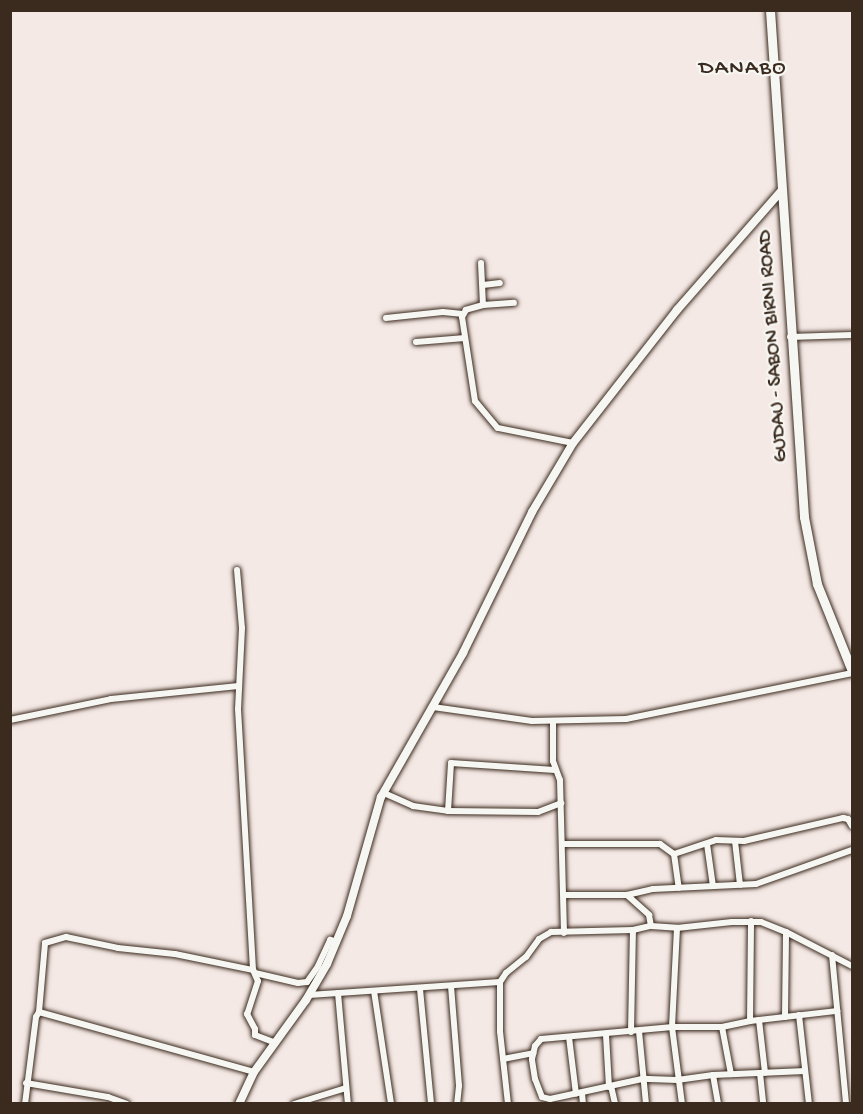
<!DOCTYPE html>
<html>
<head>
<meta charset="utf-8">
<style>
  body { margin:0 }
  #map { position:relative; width:863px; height:1114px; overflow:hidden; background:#f5e9e5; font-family:"Gochi Hand",sans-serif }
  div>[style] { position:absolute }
  .roads { filter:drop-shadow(0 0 2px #3b2a1e) drop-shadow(0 0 2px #3b2a1e) }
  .minor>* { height:6px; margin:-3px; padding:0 3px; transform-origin:3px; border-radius:3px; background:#f6f6f2 }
  .tertiary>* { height:8px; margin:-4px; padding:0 4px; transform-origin:4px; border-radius:4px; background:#f6f6f2 }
  .primary>* { height:9px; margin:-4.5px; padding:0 4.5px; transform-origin:4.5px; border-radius:4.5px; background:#f6f6f2 }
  span { translate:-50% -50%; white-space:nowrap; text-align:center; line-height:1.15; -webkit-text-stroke:4.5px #f6f6f2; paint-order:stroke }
  .street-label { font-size:20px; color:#3b2a1e }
  .quarter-label { font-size:22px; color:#3b2a1e; letter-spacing:1.5px }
  .frame { position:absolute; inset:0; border:12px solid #3b2a1e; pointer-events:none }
</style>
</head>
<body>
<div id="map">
  <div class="roads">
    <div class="minor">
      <i style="left:481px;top:263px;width:42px;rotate:87.3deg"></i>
      <i style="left:483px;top:305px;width:18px;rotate:164deg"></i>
      <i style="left:466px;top:310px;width:8px;rotate:120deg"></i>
      <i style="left:462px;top:317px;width:85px;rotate:81.2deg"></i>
      <i style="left:475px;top:401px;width:35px;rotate:50deg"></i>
      <i style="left:498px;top:428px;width:76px;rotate:11.3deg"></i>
      <i style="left:483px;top:285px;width:17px;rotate:-7deg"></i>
      <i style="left:483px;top:305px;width:31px;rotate:-4deg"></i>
      <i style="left:386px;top:318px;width:57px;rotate:-6deg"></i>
      <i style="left:443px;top:312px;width:20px;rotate:6deg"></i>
      <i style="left:790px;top:337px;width:62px;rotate:-1.8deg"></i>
      <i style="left:416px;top:342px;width:49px;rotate:-4.7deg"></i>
      <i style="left:237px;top:570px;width:58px;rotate:85.1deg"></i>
      <i style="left:242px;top:628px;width:81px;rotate:92.8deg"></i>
      <i style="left:238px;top:709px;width:261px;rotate:86.7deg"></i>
      <i style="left:253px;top:970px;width:12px;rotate:66deg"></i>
      <i style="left:258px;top:981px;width:35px;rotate:108deg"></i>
      <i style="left:247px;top:1014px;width:17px;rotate:62deg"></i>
      <i style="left:255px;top:1029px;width:6px;rotate:90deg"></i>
      <i style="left:255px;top:1035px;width:22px;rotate:21deg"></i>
      <i style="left:433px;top:707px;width:100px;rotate:8deg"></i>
      <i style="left:532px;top:721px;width:94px;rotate:-1.2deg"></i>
      <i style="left:626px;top:719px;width:231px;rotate:-11.5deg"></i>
      <i style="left:10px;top:720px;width:103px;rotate:-11.7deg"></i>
      <i style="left:111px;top:699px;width:128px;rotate:-5.8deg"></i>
      <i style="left:553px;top:721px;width:40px;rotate:90deg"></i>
      <i style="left:553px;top:761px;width:20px;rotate:70deg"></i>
      <i style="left:560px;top:780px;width:153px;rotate:88.5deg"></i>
      <i style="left:384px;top:793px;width:32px;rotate:24deg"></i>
      <i style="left:413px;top:806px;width:35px;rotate:8deg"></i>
      <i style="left:448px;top:811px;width:90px;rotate:0.6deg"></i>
      <i style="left:538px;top:812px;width:25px;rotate:-21deg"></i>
      <i style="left:448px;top:811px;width:48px;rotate:-86.4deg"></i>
      <i style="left:451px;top:763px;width:104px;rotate:3.9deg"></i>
      <i style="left:735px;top:841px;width:44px;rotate:83.5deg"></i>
      <i style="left:563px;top:844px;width:97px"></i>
      <i style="left:660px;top:844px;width:17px;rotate:36deg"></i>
      <i style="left:674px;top:854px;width:34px;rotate:82deg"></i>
      <i style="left:707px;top:844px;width:42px;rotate:81.9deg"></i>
      <i style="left:674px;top:854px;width:44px;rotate:-18.4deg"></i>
      <i style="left:716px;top:840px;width:28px;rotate:2deg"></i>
      <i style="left:744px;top:841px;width:102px;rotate:-13.1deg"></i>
      <i style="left:843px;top:818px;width:5px;rotate:11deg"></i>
      <i style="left:848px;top:819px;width:8px;rotate:60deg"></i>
      <i style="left:564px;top:895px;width:63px"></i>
      <i style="left:627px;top:895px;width:27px;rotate:-13deg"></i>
      <i style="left:653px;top:889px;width:103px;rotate:-2.8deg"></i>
      <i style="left:756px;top:884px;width:102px;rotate:-19.5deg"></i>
      <i style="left:627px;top:895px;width:30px;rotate:42deg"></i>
      <i style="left:649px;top:915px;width:11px;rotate:80deg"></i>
      <i style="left:651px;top:926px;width:26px;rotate:4deg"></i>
      <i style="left:832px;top:955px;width:150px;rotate:84.6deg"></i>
      <i style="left:255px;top:973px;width:44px;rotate:13.1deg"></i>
      <i style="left:298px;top:983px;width:9px;rotate:-6deg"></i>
      <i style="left:307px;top:982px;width:19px;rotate:-55deg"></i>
      <i style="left:318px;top:966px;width:29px;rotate:-65deg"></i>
      <i style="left:330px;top:940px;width:7px;rotate:16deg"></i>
      <i style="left:451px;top:986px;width:100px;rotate:85.4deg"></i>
      <i style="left:459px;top:1086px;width:18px;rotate:96deg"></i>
      <i style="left:420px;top:989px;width:116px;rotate:84.5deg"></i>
      <i style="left:374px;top:991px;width:114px;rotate:81.4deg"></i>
      <i style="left:338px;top:993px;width:111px;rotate:84.9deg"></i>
      <i style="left:309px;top:995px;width:191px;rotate:-3.9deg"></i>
      <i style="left:39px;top:1012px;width:69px;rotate:-85deg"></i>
      <i style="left:45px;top:943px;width:22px;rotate:-16deg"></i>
      <i style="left:66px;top:937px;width:53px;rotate:11.9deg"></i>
      <i style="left:118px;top:948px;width:57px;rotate:6deg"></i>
      <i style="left:175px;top:954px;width:80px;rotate:11.6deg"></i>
      <i style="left:799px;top:1015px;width:90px;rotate:83.6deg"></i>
      <i style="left:785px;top:1017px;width:85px;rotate:-89.3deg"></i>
      <i style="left:759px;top:1020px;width:53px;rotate:83.5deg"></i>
      <i style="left:750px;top:1021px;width:100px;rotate:-89.4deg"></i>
      <i style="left:722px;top:1027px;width:48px;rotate:79.2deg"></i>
      <i style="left:639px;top:1031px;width:73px;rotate:84.5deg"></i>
      <i style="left:631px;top:1032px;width:102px;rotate:-88.9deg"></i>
      <i style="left:606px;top:1035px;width:52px;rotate:86.7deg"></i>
      <i style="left:569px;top:1037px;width:57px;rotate:83deg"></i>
      <i style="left:503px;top:1059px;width:31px;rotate:-11deg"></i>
      <i style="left:805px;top:1071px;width:92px;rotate:177.5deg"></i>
      <i style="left:713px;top:1075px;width:36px;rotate:172deg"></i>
      <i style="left:677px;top:1080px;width:35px;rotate:-178deg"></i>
      <i style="left:642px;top:1079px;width:94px;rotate:167.7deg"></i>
      <i style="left:550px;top:1099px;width:8px;rotate:-166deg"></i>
      <i style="left:542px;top:1097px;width:19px;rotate:-111deg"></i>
      <i style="left:535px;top:1079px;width:20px;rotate:-99deg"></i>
      <i style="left:532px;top:1059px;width:13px;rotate:-77deg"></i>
      <i style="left:535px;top:1046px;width:9px;rotate:-49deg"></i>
      <i style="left:541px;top:1039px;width:132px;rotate:-5.2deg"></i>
      <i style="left:672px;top:1027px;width:50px"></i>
      <i style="left:722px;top:1027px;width:29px;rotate:-12deg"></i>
      <i style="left:750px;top:1021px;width:88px;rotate:-6.6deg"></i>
      <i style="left:760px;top:1073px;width:31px;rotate:84deg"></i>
      <i style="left:713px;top:1075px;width:29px;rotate:80deg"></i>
      <i style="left:26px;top:1083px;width:83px;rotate:9.7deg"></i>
      <i style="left:108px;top:1097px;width:20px;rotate:20deg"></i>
      <i style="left:611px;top:1086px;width:18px;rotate:77deg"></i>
      <i style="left:582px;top:1093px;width:11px;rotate:85deg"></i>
      <i style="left:25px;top:1104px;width:88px;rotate:-82.8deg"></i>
      <i style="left:36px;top:1017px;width:6px;rotate:-59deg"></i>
      <i style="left:39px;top:1012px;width:223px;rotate:15.6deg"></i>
      <i style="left:294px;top:1104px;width:54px;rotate:-17.1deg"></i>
      <i style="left:508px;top:1104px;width:72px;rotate:-96.3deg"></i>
      <i style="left:500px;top:1032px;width:50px;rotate:-90deg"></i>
      <i style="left:500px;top:982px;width:11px;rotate:-56deg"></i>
      <i style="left:506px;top:973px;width:26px;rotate:-39deg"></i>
      <i style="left:526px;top:957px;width:22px;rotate:-54deg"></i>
      <i style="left:539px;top:939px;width:14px;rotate:-30deg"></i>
      <i style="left:551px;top:932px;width:82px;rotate:-1.4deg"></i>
      <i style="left:633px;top:930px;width:18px;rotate:-13deg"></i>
      <i style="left:682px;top:1104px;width:78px;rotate:-97.4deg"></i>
      <i style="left:672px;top:1027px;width:99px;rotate:-87.1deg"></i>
      <i style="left:677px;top:928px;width:55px;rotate:-6.2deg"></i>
      <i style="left:732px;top:922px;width:29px"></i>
      <i style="left:761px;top:922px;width:27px;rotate:22deg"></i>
      <i style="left:786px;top:932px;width:74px;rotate:27.3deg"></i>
    </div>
    <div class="tertiary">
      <i style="left:239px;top:1104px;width:35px;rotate:-65deg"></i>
      <i style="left:254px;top:1072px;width:89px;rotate:-54.2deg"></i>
      <i style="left:306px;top:1000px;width:42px;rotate:-59.7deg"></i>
      <i style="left:327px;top:964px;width:52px;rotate:-67.4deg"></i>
      <i style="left:347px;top:916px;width:124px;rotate:-74.1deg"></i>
      <i style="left:381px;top:797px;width:166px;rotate:-60.3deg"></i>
      <i style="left:463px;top:653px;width:157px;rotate:-63.9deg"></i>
      <i style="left:532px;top:512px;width:80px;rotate:-59.3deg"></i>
      <i style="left:573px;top:443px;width:99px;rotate:-52deg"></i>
      <i style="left:634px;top:365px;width:70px;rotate:-52deg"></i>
      <i style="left:677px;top:310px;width:159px;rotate:-48.8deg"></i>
    </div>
    <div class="primary">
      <i style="left:770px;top:10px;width:508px;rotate:86.16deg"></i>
      <i style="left:804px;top:517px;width:68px;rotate:79deg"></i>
      <i style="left:817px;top:584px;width:94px;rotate:68.1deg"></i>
    </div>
  </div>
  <div class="street-label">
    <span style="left:774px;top:346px;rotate:-94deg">GUDAU - SABON BIRNI ROAD</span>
  </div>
  <div class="quarter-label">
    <span style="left:743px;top:70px">DANABO</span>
  </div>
  <div class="frame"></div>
</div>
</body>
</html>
